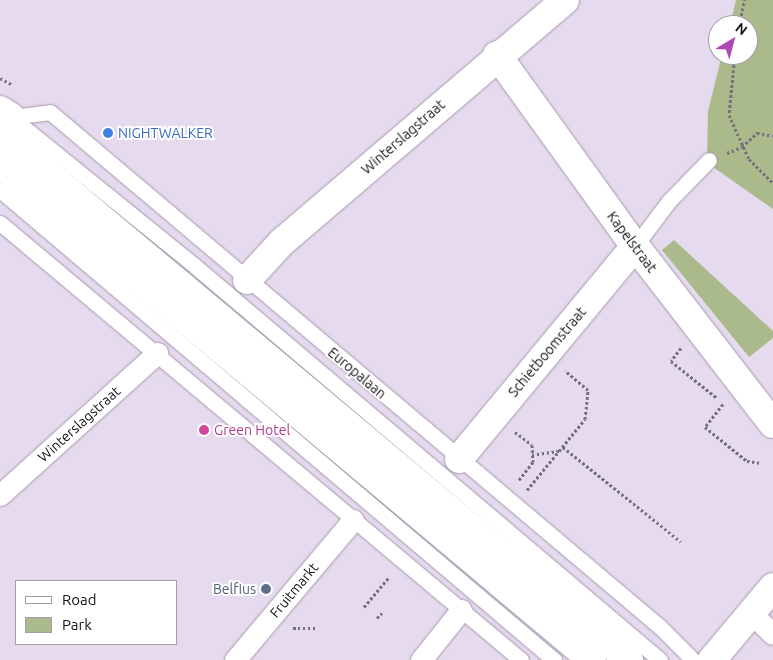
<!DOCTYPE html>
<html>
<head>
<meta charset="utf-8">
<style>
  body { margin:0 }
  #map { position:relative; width:773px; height:660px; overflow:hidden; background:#e6daef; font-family:Ubuntu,sans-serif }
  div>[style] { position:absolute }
  .green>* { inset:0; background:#aaba8a }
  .path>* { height:3px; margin-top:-1.5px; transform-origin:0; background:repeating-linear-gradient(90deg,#766f7c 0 2.5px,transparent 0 5px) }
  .roads { filter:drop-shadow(0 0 1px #a69bae) drop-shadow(0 0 1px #a69bae) }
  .service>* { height:15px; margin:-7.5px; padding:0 7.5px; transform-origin:7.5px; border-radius:7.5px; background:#fff }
  .pedestrian>* { height:21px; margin:-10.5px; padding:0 10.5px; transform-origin:10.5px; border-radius:10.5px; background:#fff }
  .minor>* { height:28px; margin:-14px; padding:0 14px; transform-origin:14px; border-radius:14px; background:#fff }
  .secondary>* { height:28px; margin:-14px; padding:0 14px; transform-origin:14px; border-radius:14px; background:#fff }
  .dots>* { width:14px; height:14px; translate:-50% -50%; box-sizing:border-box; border:2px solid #fff; border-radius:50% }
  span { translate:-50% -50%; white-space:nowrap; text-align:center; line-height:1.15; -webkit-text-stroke:4px #fff; paint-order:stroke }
  .shop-label { font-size:14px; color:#366cbe }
  .left { translate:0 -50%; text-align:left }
  .street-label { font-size:14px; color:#141017 }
  .hotel-label { font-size:14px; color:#b23c85 }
  .service-label { font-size:14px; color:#4e5e75 }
  .right { translate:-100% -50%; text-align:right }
  .legend { position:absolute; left:15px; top:580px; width:162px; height:65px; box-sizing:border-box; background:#fff; border:1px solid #a19fa2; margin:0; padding:6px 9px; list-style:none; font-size:15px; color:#141017 }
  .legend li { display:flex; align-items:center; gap:10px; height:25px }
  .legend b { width:25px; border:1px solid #a19fa2 }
  .north { position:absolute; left:708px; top:15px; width:50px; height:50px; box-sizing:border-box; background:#fff; border:1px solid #a19fa2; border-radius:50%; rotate:37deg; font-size:14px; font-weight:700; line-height:20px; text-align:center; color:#141017 }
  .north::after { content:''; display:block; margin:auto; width:18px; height:22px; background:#aa4ab2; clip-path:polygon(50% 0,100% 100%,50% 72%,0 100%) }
</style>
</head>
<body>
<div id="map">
  <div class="green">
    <i style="clip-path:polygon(736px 0,773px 0,773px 209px,713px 167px,707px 156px,708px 111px,722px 55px,748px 55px,748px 25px,730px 25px)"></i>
    <i style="clip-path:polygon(674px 240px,773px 331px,773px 338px,749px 357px,662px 250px)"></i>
  </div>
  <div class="path">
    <i style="left:739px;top:25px;width:26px;rotate:-77deg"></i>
    <i style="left:735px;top:55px;width:60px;rotate:95.7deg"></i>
    <i style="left:729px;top:115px;width:48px;rotate:65.6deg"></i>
    <i style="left:749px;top:159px;width:34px;rotate:45deg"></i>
    <i style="left:0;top:78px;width:13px;rotate:29deg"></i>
    <i style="left:727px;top:153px;width:16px;rotate:-22deg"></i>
    <i style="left:742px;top:147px;width:21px;rotate:-43deg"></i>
    <i style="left:757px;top:133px;width:16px;rotate:11deg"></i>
    <i style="left:681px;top:348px;width:16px;rotate:128deg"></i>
    <i style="left:671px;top:361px;width:59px;rotate:38.8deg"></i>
    <i style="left:723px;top:404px;width:29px;rotate:128deg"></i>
    <i style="left:705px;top:427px;width:54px;rotate:39deg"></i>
    <i style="left:747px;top:461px;width:14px;rotate:8deg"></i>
    <i style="left:515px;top:432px;width:21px;rotate:37deg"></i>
    <i style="left:532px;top:445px;width:17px;rotate:87deg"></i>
    <i style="left:533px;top:462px;width:23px;rotate:128deg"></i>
    <i style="left:563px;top:447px;width:151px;rotate:38.8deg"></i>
    <i style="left:559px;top:451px;width:41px;rotate:-50.9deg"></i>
    <i style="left:585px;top:419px;width:29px;rotate:-84deg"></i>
    <i style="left:588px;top:390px;width:30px;rotate:-140deg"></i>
    <i style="left:527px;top:490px;width:50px;rotate:-50.6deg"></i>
    <i style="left:559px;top:451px;width:29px;rotate:172deg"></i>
    <i style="left:364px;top:607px;width:39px;rotate:-50deg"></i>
    <i style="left:377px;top:618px;width:7px;rotate:-45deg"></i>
    <i style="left:293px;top:628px;width:24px"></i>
  </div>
  <div class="roads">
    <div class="service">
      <i style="left:11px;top:117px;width:39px;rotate:-7deg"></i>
      <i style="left:50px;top:112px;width:798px;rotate:40.17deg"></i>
      <i style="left:660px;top:627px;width:47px;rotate:45deg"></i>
      <i style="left:11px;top:117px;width:238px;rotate:39deg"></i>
      <i style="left:196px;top:267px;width:608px;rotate:40.26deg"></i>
      <i style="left:0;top:190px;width:727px;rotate:40.31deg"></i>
      <i style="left:0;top:223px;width:680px;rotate:39.99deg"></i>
      <i style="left:635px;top:246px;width:56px;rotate:-52.9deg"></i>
      <i style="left:669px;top:201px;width:57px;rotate:-45.7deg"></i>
    </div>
    <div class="pedestrian">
      <i style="left:0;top:495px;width:212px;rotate:-42.1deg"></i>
      <i style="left:751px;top:613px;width:30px;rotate:44deg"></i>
      <i style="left:235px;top:660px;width:183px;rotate:-49.9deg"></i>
      <i style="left:421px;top:660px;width:64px;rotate:-51.3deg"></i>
    </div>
    <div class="minor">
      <i style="left:497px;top:55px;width:221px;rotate:54.2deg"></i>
      <i style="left:626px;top:234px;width:240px;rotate:52.3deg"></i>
      <i style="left:0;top:110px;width:13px;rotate:32deg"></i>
      <i style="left:247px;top:280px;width:52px;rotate:-47.4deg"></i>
      <i style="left:282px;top:242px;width:372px;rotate:-40.5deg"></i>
      <i style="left:459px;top:459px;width:276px;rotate:-50.4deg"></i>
      <i style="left:712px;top:660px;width:95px;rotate:-50.1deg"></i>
    </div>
    <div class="secondary">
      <i style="left:0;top:134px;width:820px;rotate:39.9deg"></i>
      <i style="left:0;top:164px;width:772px;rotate:39.96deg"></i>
    </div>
  </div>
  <div class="dots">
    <i style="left:108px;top:133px;background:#3f7fe0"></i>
    <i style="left:204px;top:430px;background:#d1479c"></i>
    <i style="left:266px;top:589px;background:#5c6f8a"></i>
  </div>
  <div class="shop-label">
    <span class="left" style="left:118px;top:133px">NIGHTWALKER</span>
  </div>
  <div class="street-label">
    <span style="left:403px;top:137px;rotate:-41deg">Winterslagstraat</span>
    <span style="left:632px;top:242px;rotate:53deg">Kapelstraat</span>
    <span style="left:547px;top:352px;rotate:-50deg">Schietboomstraat</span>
    <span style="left:357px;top:373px;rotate:40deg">Europalaan</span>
    <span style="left:79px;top:424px;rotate:-42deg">Winterslagstraat</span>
    <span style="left:294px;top:590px;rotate:-50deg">Fruitmarkt</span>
  </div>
  <div class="hotel-label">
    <span class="left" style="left:214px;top:430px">Green Hotel</span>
  </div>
  <div class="service-label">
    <span class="right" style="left:256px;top:589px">Belfius</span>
  </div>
  <ul class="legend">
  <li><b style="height:6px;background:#fff"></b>Road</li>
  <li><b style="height:14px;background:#aaba8a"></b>Park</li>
  </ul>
  <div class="north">N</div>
</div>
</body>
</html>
